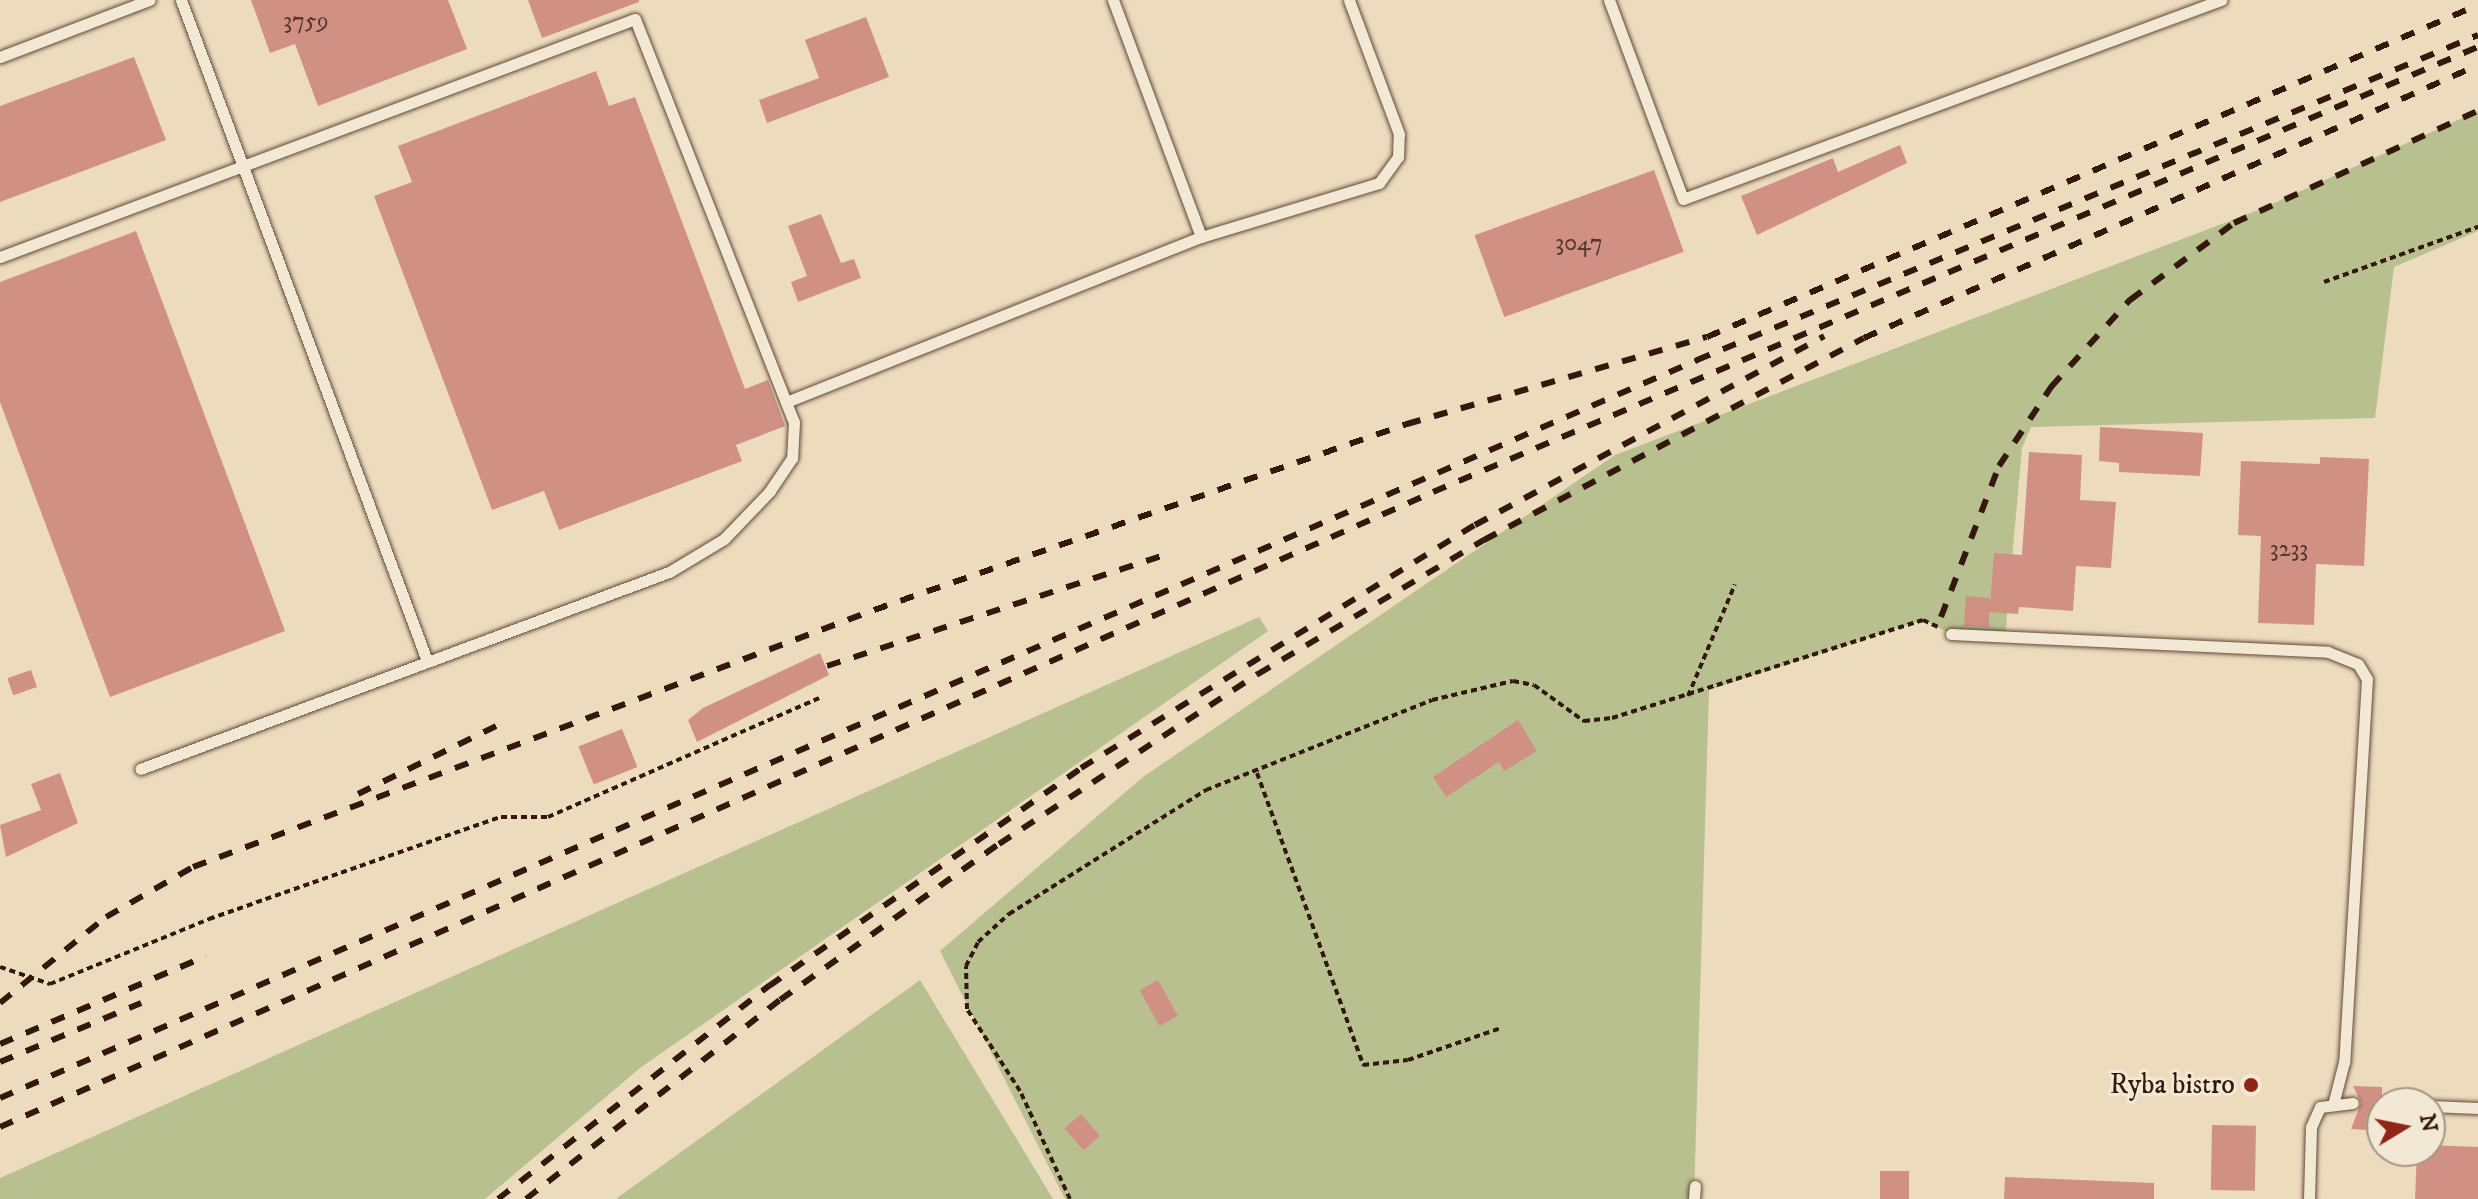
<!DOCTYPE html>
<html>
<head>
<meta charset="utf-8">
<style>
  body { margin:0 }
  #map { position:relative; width:2478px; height:1199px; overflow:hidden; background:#eddbbd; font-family:"IM FELL DW Pica",serif }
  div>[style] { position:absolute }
  .green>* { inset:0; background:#b9c090 }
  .building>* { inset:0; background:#d19084; transform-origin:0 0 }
  .path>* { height:4px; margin-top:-2px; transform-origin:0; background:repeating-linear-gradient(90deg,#32180d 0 6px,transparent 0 10px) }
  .roads { filter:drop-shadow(0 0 2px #614939) drop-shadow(0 0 2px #614939) }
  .lane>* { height:11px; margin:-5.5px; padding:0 5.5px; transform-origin:5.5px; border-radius:5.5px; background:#f3e8d4 }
  .rail>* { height:6px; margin-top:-3px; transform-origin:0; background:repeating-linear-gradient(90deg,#32180d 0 14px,transparent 0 28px) }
  .dots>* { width:22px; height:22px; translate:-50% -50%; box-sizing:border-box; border:4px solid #f3e8d4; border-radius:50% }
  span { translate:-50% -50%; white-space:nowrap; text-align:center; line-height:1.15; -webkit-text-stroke:6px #f3e8d4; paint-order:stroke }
  .number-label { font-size:24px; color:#5a362b }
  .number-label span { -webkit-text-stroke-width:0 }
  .poi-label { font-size:28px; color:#32180d }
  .right { translate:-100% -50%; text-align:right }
  .north { position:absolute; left:2366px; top:1087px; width:80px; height:80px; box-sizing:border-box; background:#f3e8d4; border:2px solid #a69584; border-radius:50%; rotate:80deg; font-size:22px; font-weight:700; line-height:32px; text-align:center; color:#32180d }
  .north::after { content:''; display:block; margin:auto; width:28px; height:36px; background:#8f2418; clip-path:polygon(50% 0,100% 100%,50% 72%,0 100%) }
</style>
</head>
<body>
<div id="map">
  <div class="green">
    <i style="clip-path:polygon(2478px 111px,2478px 231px,2394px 267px,2375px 418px,2031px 427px,2022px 448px,2005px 637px,1951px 634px,1923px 620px,1709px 690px,1694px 1199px,1065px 1199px,940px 951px,1143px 777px,1615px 455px,2261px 209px)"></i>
    <i style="clip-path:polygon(1259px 617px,1268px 631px,640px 1068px,485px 1199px,0 1199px,0 1178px)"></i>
    <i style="clip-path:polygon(920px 980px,1053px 1199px,616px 1199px,617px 1198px)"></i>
  </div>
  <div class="building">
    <i style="clip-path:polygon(251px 0,448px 0,467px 49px,318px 106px,295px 44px,270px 53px)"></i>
    <i style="clip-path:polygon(528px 0,639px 0,639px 2px,542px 38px)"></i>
    <i style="clip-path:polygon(866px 17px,889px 77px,767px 123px,759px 100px,819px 78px,805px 40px)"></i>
    <i style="clip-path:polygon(134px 57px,166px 140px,0 202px,0 106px)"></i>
    <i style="clip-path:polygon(596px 71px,609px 106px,635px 97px,745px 389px,768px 380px,785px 426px,736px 445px,742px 461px,559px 530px,544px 491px,492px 510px,374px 196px,412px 182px,398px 146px)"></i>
    <i style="clip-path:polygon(1900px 145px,1907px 163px,1757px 235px,1741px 196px,1833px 158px,1838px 172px)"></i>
    <i style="left:1654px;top:170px;width:87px;height:191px;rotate:70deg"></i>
    <i style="clip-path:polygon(821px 214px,841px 263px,854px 259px,861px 278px,798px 302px,791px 282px,807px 276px,788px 226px)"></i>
    <i style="clip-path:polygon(136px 231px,285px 631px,110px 697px,0 402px,0 282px)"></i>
    <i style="clip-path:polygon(2100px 427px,2203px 433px,2200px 476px,2119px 472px,2119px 463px,2099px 461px)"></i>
    <i style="clip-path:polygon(2029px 452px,2082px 455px,2080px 500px,2116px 502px,2111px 568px,2076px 566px,2073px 611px,2019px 607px,2018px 614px,1989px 612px,1989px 627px,1964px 626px,1966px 596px,1990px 598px,1990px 606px,1994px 553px,2022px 555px)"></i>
    <i style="clip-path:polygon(2320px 457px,2369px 459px,2364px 566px,2316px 564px,2314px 625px,2258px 623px,2261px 536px,2238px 535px,2241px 461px,2320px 464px)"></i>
    <i style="clip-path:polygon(820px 653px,829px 675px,697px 742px,688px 720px,703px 708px)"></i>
    <i style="left:31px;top:670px;width:18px;height:25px;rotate:71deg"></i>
    <i style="clip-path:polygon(1518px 720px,1537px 751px,1504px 771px,1499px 762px,1446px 797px,1433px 777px)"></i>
    <i style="left:622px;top:729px;width:41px;height:47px;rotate:68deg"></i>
    <i style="clip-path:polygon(60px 773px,78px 823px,6px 857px,0 825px,41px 810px,31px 784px)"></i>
    <i style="left:1158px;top:980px;width:41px;height:21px;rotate:61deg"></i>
    <i style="clip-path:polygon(2353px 1086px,2382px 1087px,2382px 1131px,2351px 1129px,2361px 1103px)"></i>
    <i style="left:1081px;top:1114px;width:29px;height:22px;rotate:49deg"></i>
    <i style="left:2212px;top:1125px;width:44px;height:65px;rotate:1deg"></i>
    <i style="clip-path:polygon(2430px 1145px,2478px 1147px,2478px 1199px,2415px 1199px,2417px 1151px)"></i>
    <i style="left:1880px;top:1171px;width:29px;height:28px"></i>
    <i style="clip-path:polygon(2005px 1177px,2154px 1183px,2154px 1199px,2004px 1199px)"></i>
  </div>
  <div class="path">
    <i style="left:2324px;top:282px;width:164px;rotate:-19.7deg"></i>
    <i style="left:1688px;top:696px;width:121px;rotate:-67.2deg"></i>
    <i style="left:1257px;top:773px;width:311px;rotate:70deg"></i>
    <i style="left:1363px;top:1065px;width:45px;rotate:-6.3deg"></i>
    <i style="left:1408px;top:1060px;width:98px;rotate:-19deg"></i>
    <i style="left:0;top:967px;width:53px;rotate:18.8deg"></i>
    <i style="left:50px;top:984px;width:172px;rotate:-22.2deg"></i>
    <i style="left:209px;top:919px;width:309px;rotate:-19.3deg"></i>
    <i style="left:501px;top:817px;width:47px"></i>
    <i style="left:548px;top:817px;width:299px;rotate:-23.7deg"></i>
    <i style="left:1070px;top:1199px;width:119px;rotate:-114.8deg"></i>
    <i style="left:1020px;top:1091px;width:98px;rotate:-122.9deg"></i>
    <i style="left:967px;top:1009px;width:43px;rotate:-91.3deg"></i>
    <i style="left:966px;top:966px;width:27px;rotate:-63deg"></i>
    <i style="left:978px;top:942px;width:42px;rotate:-42.1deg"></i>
    <i style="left:1009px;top:914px;width:233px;rotate:-32.2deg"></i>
    <i style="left:1206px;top:790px;width:243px;rotate:-21.7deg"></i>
    <i style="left:1432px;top:700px;width:83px;rotate:-13.2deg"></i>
    <i style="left:1513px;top:681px;width:21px;rotate:11deg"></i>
    <i style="left:1534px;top:685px;width:62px;rotate:35.8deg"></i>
    <i style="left:1584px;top:721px;width:28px;rotate:-6deg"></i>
    <i style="left:1612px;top:718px;width:326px;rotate:-17.5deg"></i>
    <i style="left:1923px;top:620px;width:17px;rotate:25deg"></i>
  </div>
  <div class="roads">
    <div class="lane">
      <i style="left:181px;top:0;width:702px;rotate:69.58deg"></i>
      <i style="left:1113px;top:0;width:253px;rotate:69.6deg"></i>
      <i style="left:1609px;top:0;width:212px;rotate:69.6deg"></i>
      <i style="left:1683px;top:199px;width:574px;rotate:-20.3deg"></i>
      <i style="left:0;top:57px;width:160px;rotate:-20.9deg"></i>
      <i style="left:0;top:257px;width:678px;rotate:-20.55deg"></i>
      <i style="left:635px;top:19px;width:433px;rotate:68.5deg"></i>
      <i style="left:794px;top:422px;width:36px;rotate:93deg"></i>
      <i style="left:792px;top:458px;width:40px;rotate:124deg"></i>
      <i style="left:770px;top:491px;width:66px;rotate:133.8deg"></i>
      <i style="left:724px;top:539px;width:64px;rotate:149deg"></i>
      <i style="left:669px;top:572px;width:564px;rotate:159.57deg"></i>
      <i style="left:786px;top:402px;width:447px;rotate:-21.7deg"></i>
      <i style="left:1201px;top:237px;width:186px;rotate:-16.9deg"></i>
      <i style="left:1379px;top:183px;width:32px;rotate:-54deg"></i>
      <i style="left:1398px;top:157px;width:23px;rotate:-88deg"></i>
      <i style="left:1399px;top:134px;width:143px;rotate:-110.5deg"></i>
      <i style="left:1951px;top:634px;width:377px;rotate:2.7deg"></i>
      <i style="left:2328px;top:652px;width:32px;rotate:22deg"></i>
      <i style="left:2358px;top:664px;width:17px;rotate:59deg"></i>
      <i style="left:2367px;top:679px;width:384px;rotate:93.4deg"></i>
      <i style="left:2344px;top:1062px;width:40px;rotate:104.4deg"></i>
      <i style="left:2430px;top:1106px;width:48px;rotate:2.4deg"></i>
      <i style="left:1694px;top:1199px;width:13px;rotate:-86deg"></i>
      <i style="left:2309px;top:1199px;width:72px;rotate:-88.4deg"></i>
      <i style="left:2311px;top:1127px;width:22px;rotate:-66deg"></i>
      <i style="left:2320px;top:1107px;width:33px;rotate:-7deg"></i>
    </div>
  </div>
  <div class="rail">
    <i style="left:1941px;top:617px;width:162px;rotate:-69deg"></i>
    <i style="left:1999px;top:466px;width:95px;rotate:-56.6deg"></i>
    <i style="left:2051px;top:387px;width:118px;rotate:-47.8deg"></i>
    <i style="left:2130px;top:300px;width:129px;rotate:-36.5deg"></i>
    <i style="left:2234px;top:223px;width:268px;rotate:-24.7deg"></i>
    <i style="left:827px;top:666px;width:358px;rotate:-18.2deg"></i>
    <i style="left:358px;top:794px;width:156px;rotate:-26.2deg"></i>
    <i style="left:0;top:1003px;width:136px;rotate:-39.1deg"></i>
    <i style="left:106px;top:917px;width:100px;rotate:-29.9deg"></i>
    <i style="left:193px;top:867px;width:728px;rotate:-20.68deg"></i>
    <i style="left:874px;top:610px;width:565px;rotate:-19.24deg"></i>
    <i style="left:1407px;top:424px;width:312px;rotate:-16.2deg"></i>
    <i style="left:1707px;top:337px;width:839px;rotate:-23.3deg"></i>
    <i style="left:0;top:1044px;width:224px;rotate:-23.1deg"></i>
    <i style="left:0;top:1062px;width:153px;rotate:-22.7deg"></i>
    <i style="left:0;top:1098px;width:1851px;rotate:-23.5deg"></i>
    <i style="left:1697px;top:360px;width:846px;rotate:-22.59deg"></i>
    <i style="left:0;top:1127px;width:1567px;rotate:-23.9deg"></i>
    <i style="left:1433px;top:492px;width:1136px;rotate:-23.07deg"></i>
    <i style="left:498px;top:1199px;width:345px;rotate:-38.2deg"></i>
    <i style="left:769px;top:986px;width:381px;rotate:-34.9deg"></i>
    <i style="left:1081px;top:768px;width:463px;rotate:-31.7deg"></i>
    <i style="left:1475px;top:525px;width:397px;rotate:-28.4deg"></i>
    <i style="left:526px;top:1199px;width:323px;rotate:-38.1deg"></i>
    <i style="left:780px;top:1000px;width:269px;rotate:-35.5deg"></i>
    <i style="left:999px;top:844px;width:310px;rotate:-33.3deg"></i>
    <i style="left:1258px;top:674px;width:263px;rotate:-30.7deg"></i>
    <i style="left:1484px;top:540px;width:430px;rotate:-28deg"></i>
    <i style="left:1864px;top:338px;width:672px;rotate:-23.97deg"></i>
  </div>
  <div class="dots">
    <i style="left:2251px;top:1085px;background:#8f2418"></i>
  </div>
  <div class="number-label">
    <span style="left:306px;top:22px">3759</span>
    <span style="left:1579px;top:244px">3047</span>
    <span style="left:2289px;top:550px">3233</span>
  </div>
  <div class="poi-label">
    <span class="right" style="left:2235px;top:1085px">Ryba bistro</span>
  </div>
  <div class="north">N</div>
</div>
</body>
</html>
